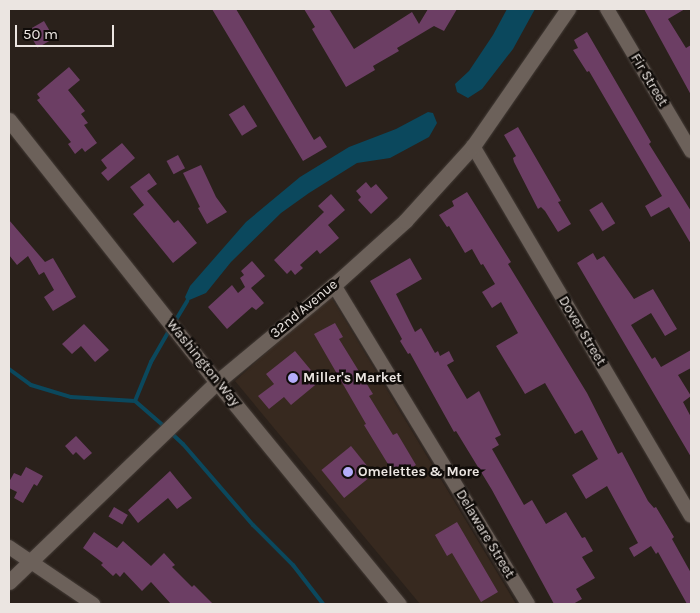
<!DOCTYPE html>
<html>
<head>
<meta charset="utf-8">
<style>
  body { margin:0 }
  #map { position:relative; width:700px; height:613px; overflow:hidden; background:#2a211b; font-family:Karla,sans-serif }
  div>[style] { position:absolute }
  .built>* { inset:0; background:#37291f }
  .water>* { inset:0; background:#0b485d }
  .stream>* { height:4px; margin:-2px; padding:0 2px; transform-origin:2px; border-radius:2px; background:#0b485d }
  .building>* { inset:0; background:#6c3e64; transform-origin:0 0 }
  .roads { filter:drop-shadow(0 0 1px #433b36) drop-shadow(0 0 1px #433b36) }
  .minor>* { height:14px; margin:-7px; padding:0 7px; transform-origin:7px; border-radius:7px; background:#6c615a }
  .tertiary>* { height:15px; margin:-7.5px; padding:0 7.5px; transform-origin:7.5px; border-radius:7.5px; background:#6c615a }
  .secondary>* { height:15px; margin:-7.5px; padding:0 7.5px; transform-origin:7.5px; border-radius:7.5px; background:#6c615a }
  .dots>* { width:14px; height:14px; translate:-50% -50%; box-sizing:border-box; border:2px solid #100c09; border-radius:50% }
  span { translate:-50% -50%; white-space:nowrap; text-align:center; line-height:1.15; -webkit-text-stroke:5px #100c09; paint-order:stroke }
  .street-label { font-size:14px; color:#ebe5e1 }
  .poi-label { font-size:14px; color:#ebe5e1; font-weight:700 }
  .left { translate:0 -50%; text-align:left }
  .frame { position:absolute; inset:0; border:10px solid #ebe5e1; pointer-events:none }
  .scale { position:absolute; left:15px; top:25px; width:99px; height:22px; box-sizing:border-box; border:2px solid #ebe5e1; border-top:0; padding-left:6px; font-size:15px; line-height:18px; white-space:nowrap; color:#ebe5e1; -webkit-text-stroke:4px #100c09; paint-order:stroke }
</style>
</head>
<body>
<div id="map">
  <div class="built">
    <i style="clip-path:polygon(330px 295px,516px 604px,420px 604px,235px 381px)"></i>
  </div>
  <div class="water">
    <i style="clip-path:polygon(507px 9px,535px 9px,513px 49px,482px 89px,468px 98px,457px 92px,455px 84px,469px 71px,493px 35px)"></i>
    <i style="clip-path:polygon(428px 112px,433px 113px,437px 123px,429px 137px,390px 158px,357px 163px,309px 193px,281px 213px,231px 262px,206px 293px,187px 301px,185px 297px,190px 286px,246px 222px,300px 177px,349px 147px,396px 129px)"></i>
  </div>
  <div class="stream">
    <i style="left:174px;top:323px;width:26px;rotate:-59deg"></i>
    <i style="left:9px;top:369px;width:27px;rotate:36deg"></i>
    <i style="left:31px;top:385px;width:42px;rotate:16.7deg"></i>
    <i style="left:71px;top:397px;width:64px;rotate:3.6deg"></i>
    <i style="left:135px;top:401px;width:40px;rotate:41deg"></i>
    <i style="left:135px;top:401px;width:42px;rotate:-67.7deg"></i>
    <i style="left:151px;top:362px;width:38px;rotate:-60deg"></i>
    <i style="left:170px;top:432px;width:18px;rotate:43deg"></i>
    <i style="left:183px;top:444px;width:107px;rotate:49.2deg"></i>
    <i style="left:253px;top:525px;width:57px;rotate:45deg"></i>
    <i style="left:293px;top:565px;width:49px;rotate:52.4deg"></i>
  </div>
  <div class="building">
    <i style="clip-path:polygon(212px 9px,236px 9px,314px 140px,320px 136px,327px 147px,303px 161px)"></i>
    <i style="clip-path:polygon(304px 9px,329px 9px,354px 49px,412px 12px,419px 24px,428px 9px,457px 9px,444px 31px,434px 26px,397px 48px,399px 51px,373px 66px,375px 70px,346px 87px,312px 29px,315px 27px)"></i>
    <i style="clip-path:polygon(644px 9px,685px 9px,668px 19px,686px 48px,691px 45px,691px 95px)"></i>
    <i style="left:44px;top:21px;width:20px;height:19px;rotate:60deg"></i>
    <i style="clip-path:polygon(587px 32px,651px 142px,649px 144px,691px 211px,691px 244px,669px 207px,651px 217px,645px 206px,662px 196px,589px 71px,587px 72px,573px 50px,578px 48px,574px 40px)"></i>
    <i style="clip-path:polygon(69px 67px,80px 80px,68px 90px,85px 111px,81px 114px,88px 123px,84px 125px,97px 143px,85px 152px,82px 148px,75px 154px,68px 144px,71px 142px,37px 100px,40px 98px,37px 94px)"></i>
    <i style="left:244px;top:105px;width:25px;height:18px;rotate:58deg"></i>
    <i style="clip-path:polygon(518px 127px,561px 201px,558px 202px,571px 224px,558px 232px,545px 211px,541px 207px,538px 209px,514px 162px,513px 158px,516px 156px,504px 135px)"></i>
    <i style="clip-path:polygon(122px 143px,135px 158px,108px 181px,101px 173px,107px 168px,101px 160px)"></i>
    <i style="left:178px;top:155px;width:15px;height:13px;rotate:62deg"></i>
    <i style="clip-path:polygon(201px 165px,216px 197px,227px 212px,207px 224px,198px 208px,200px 207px,183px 173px)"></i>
    <i style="clip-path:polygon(149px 173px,157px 184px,147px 191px,174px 223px,178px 220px,197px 243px,173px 263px,133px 214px,144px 205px,130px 187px)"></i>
    <i style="clip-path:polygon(366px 182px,371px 188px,376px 184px,388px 198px,371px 214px,358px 200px,361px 197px,356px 191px)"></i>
    <i style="clip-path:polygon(467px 192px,511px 262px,508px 264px,587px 393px,618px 454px,622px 452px,648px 501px,654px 508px,656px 507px,674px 537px,672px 539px,691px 573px,691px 604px,687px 604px,658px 552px,656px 554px,651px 546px,634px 557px,629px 548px,638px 543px,607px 486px,586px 499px,572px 475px,598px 459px,582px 430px,575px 434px,545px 383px,525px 394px,496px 346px,518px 333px,501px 302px,492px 308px,482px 292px,495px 284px,483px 264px,481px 265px,472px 249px,465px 253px,449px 226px,447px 227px,439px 215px,454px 206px,452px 201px)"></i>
    <i style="clip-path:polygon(331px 194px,345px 210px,328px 225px,339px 238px,320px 254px,317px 250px,300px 265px,303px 268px,295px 275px,291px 270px,287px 274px,274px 260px,324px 212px,318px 206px)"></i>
    <i style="left:602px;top:202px;width:25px;height:15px;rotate:58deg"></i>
    <i style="clip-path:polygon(9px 220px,45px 262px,53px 258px,76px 297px,53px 311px,44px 297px,54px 290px,44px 272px,39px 275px,28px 256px,17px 265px,9px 255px)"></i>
    <i style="clip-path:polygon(593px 253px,597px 260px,604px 256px,634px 299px,653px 289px,677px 329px,665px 336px,651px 313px,631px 325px,652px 359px,655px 357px,661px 367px,691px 350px,691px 368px,678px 375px,691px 396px,683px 402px,691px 417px,691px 457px,577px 263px)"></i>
    <i style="clip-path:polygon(410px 258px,422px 279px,396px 294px,415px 332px,421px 328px,435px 353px,438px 351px,440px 356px,449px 351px,454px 361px,447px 365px,467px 399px,479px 391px,501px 435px,495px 438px,499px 445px,492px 449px,524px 505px,532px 500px,546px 524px,566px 512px,582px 538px,585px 537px,593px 551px,582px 557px,595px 578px,576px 589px,582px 599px,573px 604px,554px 604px,492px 490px,456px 431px,454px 432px,410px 353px,408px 354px,400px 341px,402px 339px,370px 281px)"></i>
    <i style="clip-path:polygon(252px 261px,265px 276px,251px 288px,264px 303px,256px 310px,252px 307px,227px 329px,208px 307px,232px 285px,238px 293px,245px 287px,240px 278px,244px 275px,241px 271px)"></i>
    <i style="clip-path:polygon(335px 323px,343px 337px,339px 339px,373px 394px,369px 396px,393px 435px,397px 433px,416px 465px,399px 475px,394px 468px,391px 469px,364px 425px,366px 424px,314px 334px)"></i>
    <i style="clip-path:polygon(84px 324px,109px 350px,95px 362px,81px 346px,72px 354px,62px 344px)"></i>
    <i style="clip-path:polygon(295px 351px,320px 381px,291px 405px,284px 397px,269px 409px,258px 396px,274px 384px,266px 374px)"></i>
    <i style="clip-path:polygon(76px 436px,92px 453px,84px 460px,76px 452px,73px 455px,65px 446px)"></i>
    <i style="left:351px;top:446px;width:36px;height:38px;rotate:51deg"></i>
    <i style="clip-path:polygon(26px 467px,43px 476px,37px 486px,34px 484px,23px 503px,14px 498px,17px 492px,9px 488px,9px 482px,14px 473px,21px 476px)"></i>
    <i style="clip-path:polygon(170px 471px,192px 498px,177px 509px,168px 498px,138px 523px,128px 510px)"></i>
    <i style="left:114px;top:507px;width:16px;height:11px;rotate:30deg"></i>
    <i style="clip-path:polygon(457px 522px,498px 592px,481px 602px,452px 553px,447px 556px,435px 535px)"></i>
    <i style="clip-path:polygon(94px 532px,117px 548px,123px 541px,151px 566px,164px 553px,175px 565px,172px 567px,192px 587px,194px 585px,213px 604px,171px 604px,151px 582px,142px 591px,124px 572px,120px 577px,116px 573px,113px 576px,101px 565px,103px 563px,83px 548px)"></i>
  </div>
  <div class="roads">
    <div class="minor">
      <i style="left:607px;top:9px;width:165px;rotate:59.4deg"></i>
      <i style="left:473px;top:146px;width:429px;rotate:59.5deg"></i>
      <i style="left:334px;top:285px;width:373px;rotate:58.7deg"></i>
      <i style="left:9px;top:547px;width:102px;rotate:34.2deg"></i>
    </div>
    <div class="tertiary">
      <i style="left:9px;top:582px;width:289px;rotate:-43.9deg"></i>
      <i style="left:217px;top:382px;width:152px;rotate:-39.7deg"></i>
      <i style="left:334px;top:285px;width:96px;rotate:-42deg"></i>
      <i style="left:405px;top:221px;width:101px;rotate:-47.8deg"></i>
      <i style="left:473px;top:146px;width:167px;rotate:-55.3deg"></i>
    </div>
    <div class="secondary">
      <i style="left:9px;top:120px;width:335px;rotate:51.6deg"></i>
      <i style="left:217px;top:382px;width:287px;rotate:50.7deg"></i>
    </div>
  </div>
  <div class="dots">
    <i style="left:293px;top:378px;background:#b4acf9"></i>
    <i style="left:348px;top:472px;background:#b4acf9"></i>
  </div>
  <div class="street-label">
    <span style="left:649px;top:80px;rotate:59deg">Fir Street</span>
    <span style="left:304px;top:309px;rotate:-40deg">32nd Avenue</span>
    <span style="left:582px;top:331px;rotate:59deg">Dover Street</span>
    <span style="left:203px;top:363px;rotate:51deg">Washington Way</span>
    <span style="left:485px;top:534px;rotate:59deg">Delaware Street</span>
  </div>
  <div class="poi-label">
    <span class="left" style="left:303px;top:378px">Miller's Market</span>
    <span class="left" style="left:358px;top:472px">Omelettes &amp; More</span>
  </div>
  <div class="frame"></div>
  <div class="scale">50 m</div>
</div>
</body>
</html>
